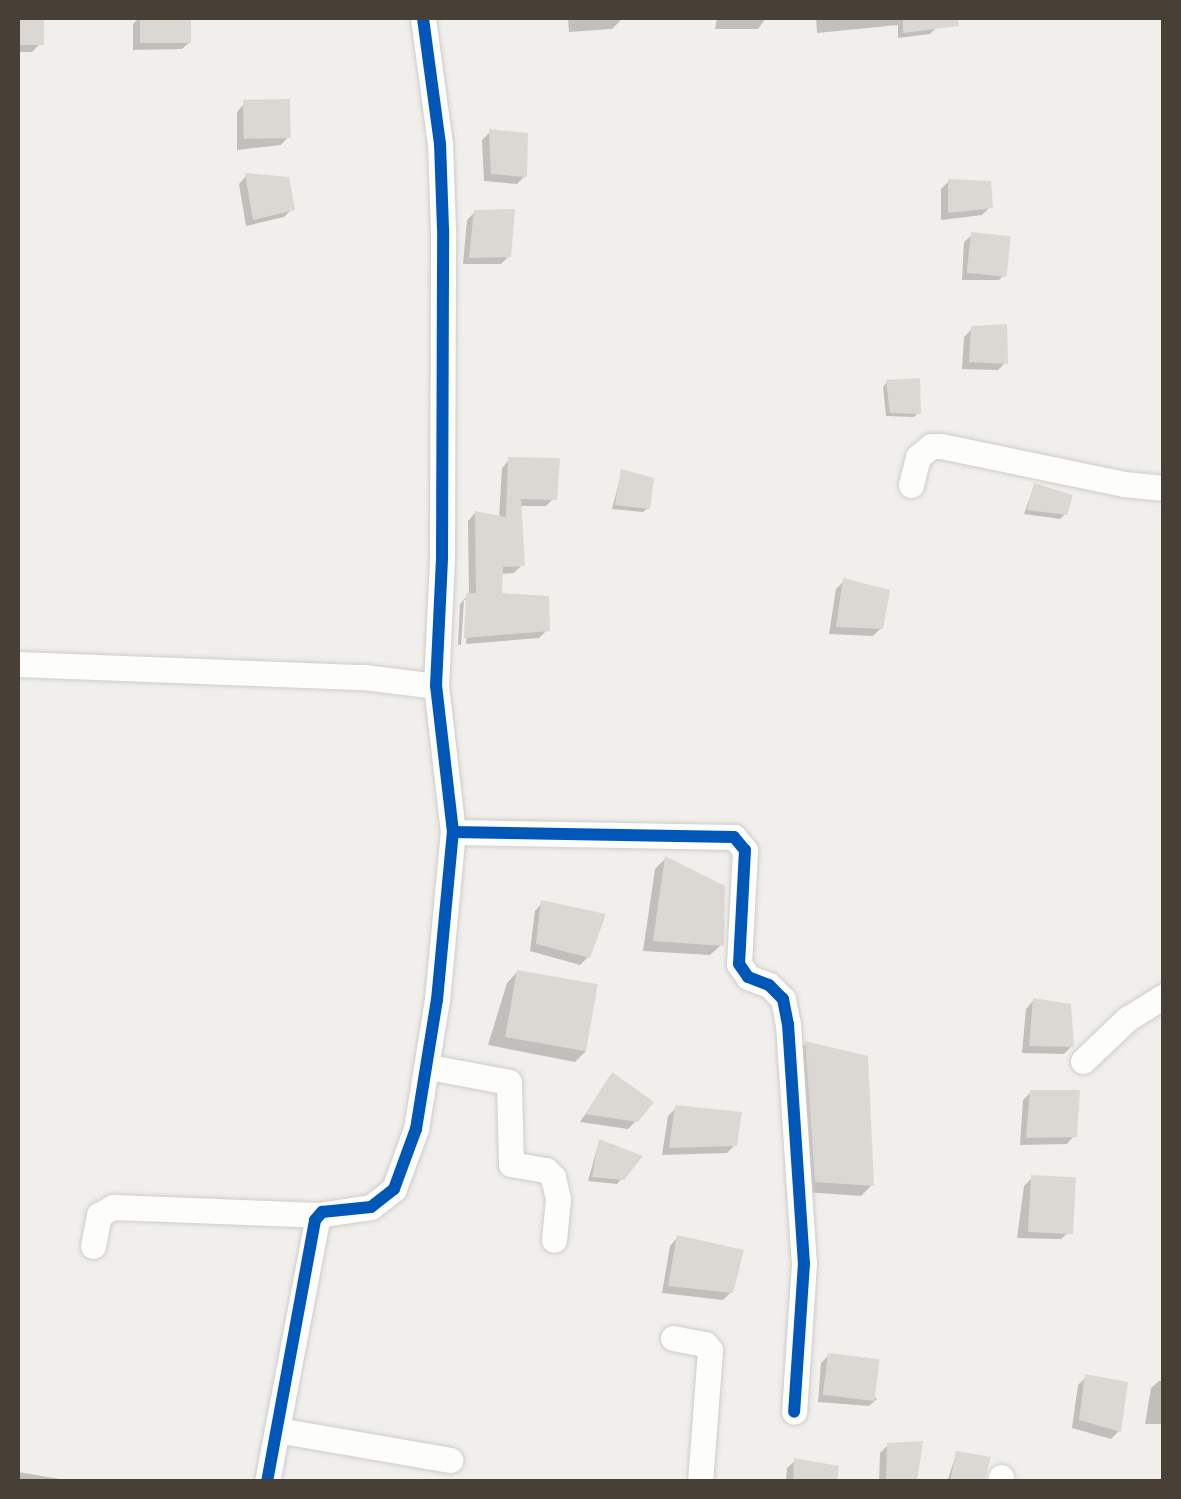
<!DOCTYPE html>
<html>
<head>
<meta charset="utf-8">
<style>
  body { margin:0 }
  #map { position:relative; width:1181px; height:1499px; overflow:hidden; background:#f1efec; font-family:"Sofia Sans Condensed",sans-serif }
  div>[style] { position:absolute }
  .shadow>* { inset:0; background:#0003 }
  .building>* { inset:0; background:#dbd8d4; transform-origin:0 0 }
  .roads { filter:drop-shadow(0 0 2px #cfcdc9) drop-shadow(0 0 2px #cfcdc9) }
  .minor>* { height:25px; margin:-12.5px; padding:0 12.5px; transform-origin:12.5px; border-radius:12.5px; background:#fdfdfc }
  .cycleway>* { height:12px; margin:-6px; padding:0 6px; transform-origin:6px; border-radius:6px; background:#0057b8 }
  span { translate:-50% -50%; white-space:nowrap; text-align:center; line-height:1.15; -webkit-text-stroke:8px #fff; paint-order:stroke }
  .frame { position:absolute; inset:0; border:20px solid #484037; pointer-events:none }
</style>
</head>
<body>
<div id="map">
  <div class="shadow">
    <i style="clip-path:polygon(18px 18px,41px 18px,40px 44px,32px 52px,18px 52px)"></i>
    <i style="clip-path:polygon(139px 18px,189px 18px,190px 42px,182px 49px,133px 50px,133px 24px)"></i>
    <i style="clip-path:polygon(568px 18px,620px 18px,620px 21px,612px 29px,569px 32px)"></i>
    <i style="clip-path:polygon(717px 18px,766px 18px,758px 29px,715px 29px)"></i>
    <i style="clip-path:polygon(816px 18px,934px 18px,936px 28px,930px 34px,898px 38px,898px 25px,817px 33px)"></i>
    <i style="clip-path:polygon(244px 104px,288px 137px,281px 145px,237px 150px,237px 112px)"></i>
    <i style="clip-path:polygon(490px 132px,525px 176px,517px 184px,484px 181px,482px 140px)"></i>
    <i style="clip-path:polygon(246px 176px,292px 209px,284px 217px,246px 226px,239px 184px)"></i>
    <i style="clip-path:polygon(949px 181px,990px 207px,982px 215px,941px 220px,941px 189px)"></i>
    <i style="clip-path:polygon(475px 212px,509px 256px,501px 264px,463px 264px,467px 220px)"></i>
    <i style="clip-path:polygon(972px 235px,1007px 272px,999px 280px,962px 280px,964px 242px)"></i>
    <i style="clip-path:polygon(972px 329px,1005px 363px,998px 370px,962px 369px,964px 337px)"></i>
    <i style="clip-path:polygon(887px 382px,918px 413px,914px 417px,886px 416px,883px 387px)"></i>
    <i style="clip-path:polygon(509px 460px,554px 498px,546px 506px,519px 506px,522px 565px,514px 573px,500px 574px,500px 595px,547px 630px,539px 638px,466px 644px,469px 600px,464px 600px,461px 645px,458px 645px,460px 604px,469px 594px,468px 521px,475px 513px,499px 518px,502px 468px)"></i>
    <i style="clip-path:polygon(622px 471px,648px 508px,643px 512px,612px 509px)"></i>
    <i style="clip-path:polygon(1034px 486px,1065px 514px,1060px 519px,1024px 514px)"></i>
    <i style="clip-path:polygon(844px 581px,881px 628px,873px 636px,829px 634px,836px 589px)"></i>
    <i style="clip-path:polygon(665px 859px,721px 945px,710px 955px,643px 951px,655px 869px)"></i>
    <i style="clip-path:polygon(542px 903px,588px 957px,580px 965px,530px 951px,535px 911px)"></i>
    <i style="clip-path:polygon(517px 972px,586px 1051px,575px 1062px,488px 1045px,507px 983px)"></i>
    <i style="clip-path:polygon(1033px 1001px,1072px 1046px,1064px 1054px,1022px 1053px,1026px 1009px)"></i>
    <i style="clip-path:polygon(806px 1043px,872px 1185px,861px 1196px,805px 1192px,796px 1054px)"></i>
    <i style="clip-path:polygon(612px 1075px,636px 1121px,628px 1129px,580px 1122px)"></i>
    <i style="clip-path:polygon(1031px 1092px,1074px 1136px,1067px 1144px,1020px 1145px,1023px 1100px)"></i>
    <i style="clip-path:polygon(676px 1108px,735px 1145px,727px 1153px,662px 1155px,668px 1116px)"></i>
    <i style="clip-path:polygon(599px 1142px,622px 1178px,617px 1184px,588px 1181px)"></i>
    <i style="clip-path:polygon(1032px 1178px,1069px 1232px,1061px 1239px,1017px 1238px,1024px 1186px)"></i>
    <i style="clip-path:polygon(677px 1238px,731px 1292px,723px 1300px,662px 1293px,670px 1246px)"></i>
    <i style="clip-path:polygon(829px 1355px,877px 1399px,869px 1406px,818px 1402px,821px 1363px)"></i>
    <i style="clip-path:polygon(1086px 1377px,1119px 1431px,1111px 1439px,1072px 1428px,1078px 1385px)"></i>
    <i style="clip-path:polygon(1159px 1381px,1164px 1381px,1164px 1424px,1145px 1424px,1151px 1388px)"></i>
    <i style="clip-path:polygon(888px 1445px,914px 1482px,879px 1482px,880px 1453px)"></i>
    <i style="clip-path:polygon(956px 1454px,982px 1482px,947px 1482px)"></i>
    <i style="clip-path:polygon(795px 1461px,834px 1482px,786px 1482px,787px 1468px)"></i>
    <i style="clip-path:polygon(18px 1472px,78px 1482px,18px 1482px)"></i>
  </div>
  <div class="building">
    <i style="left:18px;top:18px;width:26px;height:27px"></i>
    <i style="left:140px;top:18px;width:51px;height:25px"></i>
    <i style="clip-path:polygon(903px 18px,958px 18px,959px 26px,903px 33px)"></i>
    <i style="left:290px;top:99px;width:39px;height:47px;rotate:89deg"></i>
    <i style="clip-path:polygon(489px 129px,528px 133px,527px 177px,491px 174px)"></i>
    <i style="clip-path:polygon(245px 173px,289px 177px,295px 210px,253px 220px)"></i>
    <i style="clip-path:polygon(948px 179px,991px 181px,993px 208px,948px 213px)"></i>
    <i style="clip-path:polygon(515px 209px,511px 257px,469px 258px,474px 210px)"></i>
    <i style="left:971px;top:232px;width:40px;height:41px;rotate:6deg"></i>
    <i style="clip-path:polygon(1007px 324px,1008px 364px,969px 362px,971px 326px)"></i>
    <i style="clip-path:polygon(920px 378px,921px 414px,890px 413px,886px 380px)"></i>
    <i style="clip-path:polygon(508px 457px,560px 458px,557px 500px,521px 499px,525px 566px,503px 567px,502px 593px,549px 596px,550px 631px,464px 638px,466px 593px,476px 593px,475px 511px,506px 517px)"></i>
    <i style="clip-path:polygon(621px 469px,654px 478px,650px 509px,615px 505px)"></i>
    <i style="clip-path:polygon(1034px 483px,1073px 495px,1067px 515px,1027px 510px)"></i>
    <i style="clip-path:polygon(843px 578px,890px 590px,883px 629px,836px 627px)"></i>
    <i style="clip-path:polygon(665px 856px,725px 886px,724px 946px,653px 941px)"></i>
    <i style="clip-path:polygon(541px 900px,606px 914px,590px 958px,536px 944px)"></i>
    <i style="left:517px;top:970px;width:82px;height:68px;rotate:10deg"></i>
    <i style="clip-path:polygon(1033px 998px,1071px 1004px,1074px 1047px,1029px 1046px)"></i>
    <i style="clip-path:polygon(805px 1041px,868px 1056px,874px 1186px,815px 1182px)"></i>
    <i style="clip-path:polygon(612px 1072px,654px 1102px,638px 1122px,585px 1114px)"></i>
    <i style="clip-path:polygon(1030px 1090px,1080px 1090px,1077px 1137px,1026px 1138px)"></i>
    <i style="clip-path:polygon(675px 1105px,742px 1112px,737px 1146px,669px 1148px)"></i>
    <i style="clip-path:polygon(599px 1139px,643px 1156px,624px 1180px,592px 1177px)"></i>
    <i style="left:1031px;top:1175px;width:45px;height:57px;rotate:3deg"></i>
    <i style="clip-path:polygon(677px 1235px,744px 1250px,733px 1293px,668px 1286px)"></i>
    <i style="left:828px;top:1353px;width:52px;height:42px;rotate:7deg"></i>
    <i style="clip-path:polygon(1085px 1374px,1128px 1382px,1121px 1432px,1079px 1420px)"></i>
    <i style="clip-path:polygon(923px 1441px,917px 1482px,886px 1482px,887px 1443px)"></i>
    <i style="clip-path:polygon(956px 1451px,991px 1457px,984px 1482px,950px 1482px)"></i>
    <i style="clip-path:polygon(794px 1458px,839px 1466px,837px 1482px,793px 1482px)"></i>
  </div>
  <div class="roads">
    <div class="minor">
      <i style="left:911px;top:485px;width:29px;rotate:-76deg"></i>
      <i style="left:918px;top:457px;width:17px;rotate:-40deg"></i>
      <i style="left:931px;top:446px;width:10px"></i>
      <i style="left:941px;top:446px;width:187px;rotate:11.7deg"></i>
      <i style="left:1124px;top:484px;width:40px;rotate:5.7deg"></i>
      <i style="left:18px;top:664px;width:346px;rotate:2.2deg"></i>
      <i style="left:364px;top:677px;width:73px;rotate:7.1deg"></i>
      <i style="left:453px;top:832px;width:281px;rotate:1deg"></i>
      <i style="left:734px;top:837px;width:17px;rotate:50deg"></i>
      <i style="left:745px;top:850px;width:114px;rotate:93deg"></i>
      <i style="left:739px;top:964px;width:16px;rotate:55deg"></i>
      <i style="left:748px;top:977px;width:22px;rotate:21deg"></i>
      <i style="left:769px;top:985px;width:20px;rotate:45deg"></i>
      <i style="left:783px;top:999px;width:25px;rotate:79deg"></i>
      <i style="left:788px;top:1024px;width:240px;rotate:86.2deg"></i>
      <i style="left:804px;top:1263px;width:149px;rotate:93.8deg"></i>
      <i style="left:1083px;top:1061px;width:61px;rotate:-43.7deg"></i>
      <i style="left:1127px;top:1019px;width:44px;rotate:-31.9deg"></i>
      <i style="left:429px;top:1067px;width:81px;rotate:10.6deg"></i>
      <i style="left:509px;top:1082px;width:82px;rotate:88.6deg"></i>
      <i style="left:511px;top:1164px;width:36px;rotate:10deg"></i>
      <i style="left:546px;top:1170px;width:10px;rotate:45deg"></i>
      <i style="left:553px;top:1177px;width:23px;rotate:77deg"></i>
      <i style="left:558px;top:1199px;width:41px;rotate:95.6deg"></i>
      <i style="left:93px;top:1246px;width:32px;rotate:-79deg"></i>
      <i style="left:99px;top:1215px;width:16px;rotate:-30deg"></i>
      <i style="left:113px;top:1207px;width:205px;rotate:2.2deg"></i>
      <i style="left:318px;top:1215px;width:54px;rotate:-8.6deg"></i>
      <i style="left:371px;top:1207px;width:29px;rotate:-38deg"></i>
      <i style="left:394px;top:1189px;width:64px;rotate:-69.9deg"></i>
      <i style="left:416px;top:1129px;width:131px;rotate:-80.8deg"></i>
      <i style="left:437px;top:1000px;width:169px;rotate:-84.6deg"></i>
      <i style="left:453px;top:832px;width:147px;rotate:-96.6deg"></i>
      <i style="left:436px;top:686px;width:128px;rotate:-87.3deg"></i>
      <i style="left:442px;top:558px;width:329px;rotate:-89.8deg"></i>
      <i style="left:443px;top:229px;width:85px;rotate:-92deg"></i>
      <i style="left:440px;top:144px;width:127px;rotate:-97.7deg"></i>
      <i style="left:673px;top:1338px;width:33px;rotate:11deg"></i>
      <i style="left:705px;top:1344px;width:8px;rotate:50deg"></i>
      <i style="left:710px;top:1350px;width:132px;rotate:94.3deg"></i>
      <i style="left:277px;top:1430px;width:176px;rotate:9.8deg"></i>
      <i style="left:267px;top:1482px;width:272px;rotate:-79.2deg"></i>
      <i style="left:1000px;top:1482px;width:5px;rotate:-79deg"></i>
    </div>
  </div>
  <div class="cycleway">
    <i style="left:453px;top:832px;width:281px;rotate:1deg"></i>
    <i style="left:734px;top:837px;width:17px;rotate:50deg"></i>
    <i style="left:745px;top:850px;width:114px;rotate:93deg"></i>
    <i style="left:739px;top:964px;width:16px;rotate:55deg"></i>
    <i style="left:748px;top:977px;width:22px;rotate:21deg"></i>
    <i style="left:769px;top:985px;width:20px;rotate:45deg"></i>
    <i style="left:783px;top:999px;width:25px;rotate:79deg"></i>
    <i style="left:788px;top:1024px;width:240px;rotate:86.2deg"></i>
    <i style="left:804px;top:1263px;width:149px;rotate:93.8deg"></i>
    <i style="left:267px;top:1482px;width:266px;rotate:-79.6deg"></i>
    <i style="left:315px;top:1220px;width:11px;rotate:-49deg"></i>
    <i style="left:322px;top:1212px;width:49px;rotate:-5.8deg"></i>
    <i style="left:371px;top:1207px;width:29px;rotate:-38deg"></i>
    <i style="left:394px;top:1189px;width:64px;rotate:-69.9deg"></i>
    <i style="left:416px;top:1129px;width:131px;rotate:-80.8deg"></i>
    <i style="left:437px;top:1000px;width:169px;rotate:-84.6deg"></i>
    <i style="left:453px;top:832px;width:147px;rotate:-96.6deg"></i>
    <i style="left:436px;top:686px;width:128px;rotate:-87.3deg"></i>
    <i style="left:442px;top:558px;width:329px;rotate:-89.8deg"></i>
    <i style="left:443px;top:229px;width:85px;rotate:-92deg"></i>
    <i style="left:440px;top:144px;width:127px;rotate:-97.7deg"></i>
  </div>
  <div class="frame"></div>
</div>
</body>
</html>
